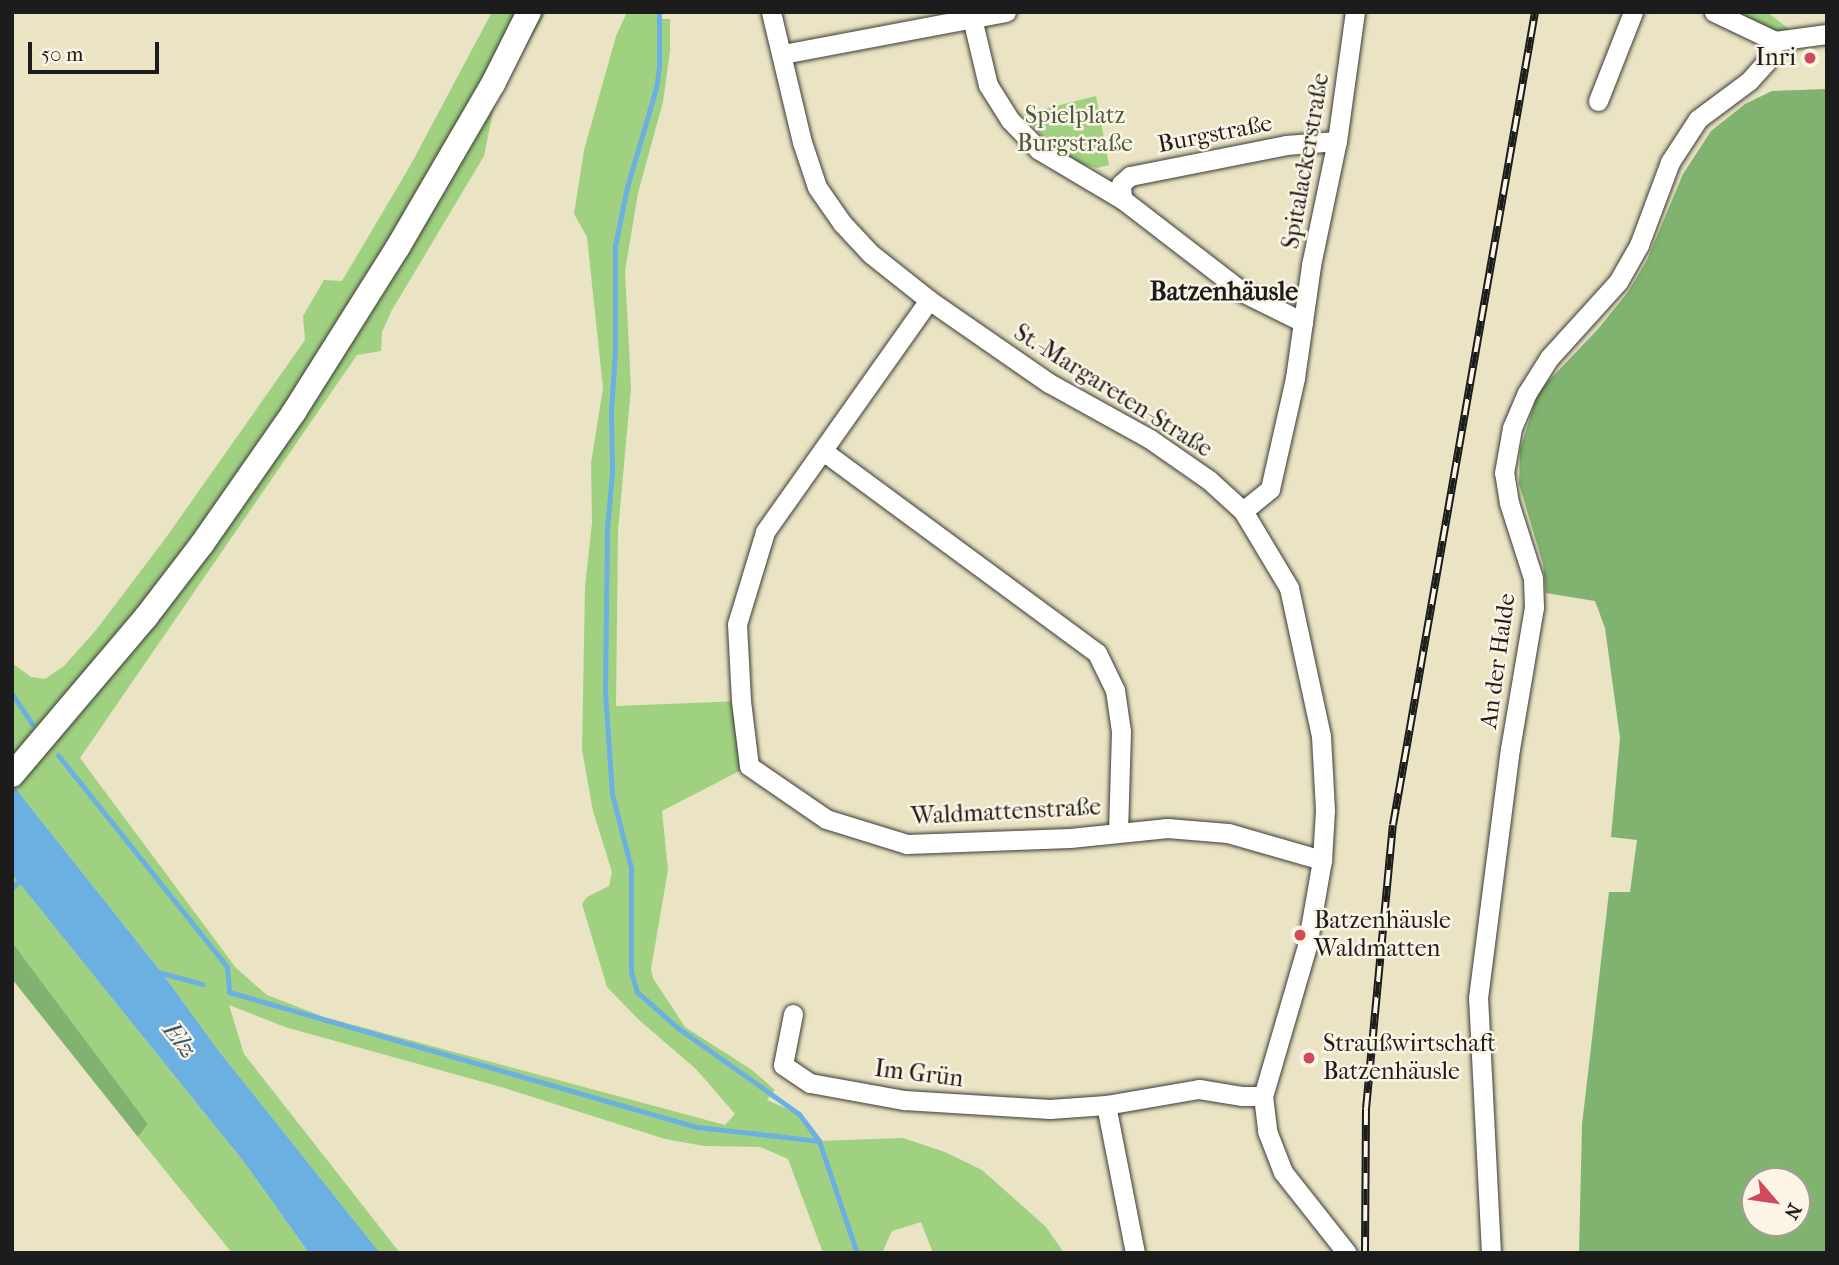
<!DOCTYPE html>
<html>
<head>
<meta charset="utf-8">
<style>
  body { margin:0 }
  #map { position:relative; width:1839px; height:1265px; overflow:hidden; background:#eae4c4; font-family:"IM FELL French Canon",serif }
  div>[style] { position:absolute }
  .green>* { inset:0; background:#a0d181 }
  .forest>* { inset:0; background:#80b36f }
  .water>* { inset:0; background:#6bb0e1 }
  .stream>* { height:5px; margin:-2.5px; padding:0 2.5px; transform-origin:2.5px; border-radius:2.5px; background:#6bb0e1 }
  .roads { filter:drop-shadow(0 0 2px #3b3a35) drop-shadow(0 0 2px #3b3a35) }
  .minor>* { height:19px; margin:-9.5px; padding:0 9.5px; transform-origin:9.5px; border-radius:9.5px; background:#fff }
  .major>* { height:24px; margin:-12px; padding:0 12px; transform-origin:12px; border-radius:12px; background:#fff }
  .rail>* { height:8px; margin-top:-4px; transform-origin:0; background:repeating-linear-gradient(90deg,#fcf5e5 0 16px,#1c1c1c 0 32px); box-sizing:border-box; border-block:2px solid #1c1c1c }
  .dots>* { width:19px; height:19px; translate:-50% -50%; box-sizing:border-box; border:4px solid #fcf5e5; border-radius:50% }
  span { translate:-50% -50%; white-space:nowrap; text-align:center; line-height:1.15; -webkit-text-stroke:5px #fcf5e5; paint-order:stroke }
  .poi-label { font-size:24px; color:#1c1c1c }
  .right { translate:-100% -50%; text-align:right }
  .left { translate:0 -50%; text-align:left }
  .park-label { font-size:24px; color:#4a5b3f }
  .street-label { font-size:24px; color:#1c1c1c }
  .neighbourhood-label { font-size:26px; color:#1c1c1c; font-weight:700 }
  .water-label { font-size:26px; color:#3c576b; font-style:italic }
  .frame { position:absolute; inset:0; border:14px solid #1c1c1c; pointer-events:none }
  .north { position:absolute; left:1741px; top:1167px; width:70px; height:70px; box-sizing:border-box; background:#fcf5e5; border:2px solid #a29e95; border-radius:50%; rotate:119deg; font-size:19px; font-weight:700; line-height:28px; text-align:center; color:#1c1c1c }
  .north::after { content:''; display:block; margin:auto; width:24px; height:32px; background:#d1495b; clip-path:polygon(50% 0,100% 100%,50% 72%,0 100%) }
  .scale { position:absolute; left:28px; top:42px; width:131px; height:32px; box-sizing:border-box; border:4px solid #1c1c1c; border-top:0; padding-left:9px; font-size:21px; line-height:24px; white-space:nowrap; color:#1c1c1c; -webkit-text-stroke:5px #fcf5e5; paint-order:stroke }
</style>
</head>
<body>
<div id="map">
  <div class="green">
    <i style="clip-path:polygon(492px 12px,546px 12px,495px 102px,484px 156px,392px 310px,382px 332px,381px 351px,357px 355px,80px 758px,236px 968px,267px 995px,324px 1017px,725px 1125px,735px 1114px,696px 1069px,639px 1020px,607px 987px,582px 904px,587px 897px,609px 886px,612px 872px,593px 811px,582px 750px,585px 587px,592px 523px,591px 463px,603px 388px,587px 237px,574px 214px,584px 150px,616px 36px,627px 12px,660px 12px,661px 19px,670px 19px,670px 51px,663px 102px,638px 193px,625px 271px,631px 388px,618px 531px,616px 706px,741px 701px,749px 766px,662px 811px,668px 870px,651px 969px,653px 978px,685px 1027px,752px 1070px,775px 1090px,767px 1100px,799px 1114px,819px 1141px,903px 1138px,945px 1152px,982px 1170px,1046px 1227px,1064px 1253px,933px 1253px,921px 1222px,892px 1231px,882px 1253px,823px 1253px,788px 1159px,760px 1147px,704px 1146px,665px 1139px,501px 1087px,285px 1027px,229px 1005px,244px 1054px,400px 1253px,380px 1253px,218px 1050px,162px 973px,12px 784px,12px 663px,31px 677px,45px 679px,64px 666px,96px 630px,165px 539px,305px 340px,303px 316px,324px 280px,342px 281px,410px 166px)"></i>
    <i style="clip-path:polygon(1714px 12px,1767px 12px,1798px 36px,1775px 41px)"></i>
    <i style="clip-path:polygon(1096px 96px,1109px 165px,1097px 168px,1079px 163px,1045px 141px,1024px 114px)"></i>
    <i style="clip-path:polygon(12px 874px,244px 1162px,309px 1253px,232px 1253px,138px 1137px,148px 1124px,12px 942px)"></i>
  </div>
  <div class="forest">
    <i style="clip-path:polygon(evenodd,1827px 89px,1827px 1253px,1579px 1253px,1582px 1125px,1609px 892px,1630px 892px,1637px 840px,1611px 837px,1620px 738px,1605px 628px,1595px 601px,1546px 593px,1543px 564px,1519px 484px,1520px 450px,1538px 392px,1598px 329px,1628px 292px,1647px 260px,1683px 174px,1711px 131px,1745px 104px,1772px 91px,1827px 89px,1755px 1181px,1797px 1181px,1797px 1223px,1755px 1223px,1755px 1181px)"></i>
    <i style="clip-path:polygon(12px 942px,148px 1124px,138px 1137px,12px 979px)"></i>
  </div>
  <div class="water">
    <i style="clip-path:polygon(12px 784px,162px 973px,218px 1050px,380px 1253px,309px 1253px,244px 1162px,12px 874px)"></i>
  </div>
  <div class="stream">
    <i style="left:659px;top:12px;width:55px;rotate:90deg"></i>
    <i style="left:659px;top:67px;width:21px;rotate:98deg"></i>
    <i style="left:656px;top:88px;width:103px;rotate:106.3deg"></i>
    <i style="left:627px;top:187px;width:60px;rotate:101.5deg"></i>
    <i style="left:615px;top:246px;width:105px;rotate:90deg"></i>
    <i style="left:615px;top:351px;width:61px;rotate:93.8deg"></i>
    <i style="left:611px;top:412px;width:60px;rotate:89deg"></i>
    <i style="left:612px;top:472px;width:56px;rotate:95.1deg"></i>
    <i style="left:607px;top:528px;width:164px;rotate:90.7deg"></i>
    <i style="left:605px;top:692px;width:102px;rotate:86.1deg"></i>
    <i style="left:612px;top:794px;width:76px;rotate:75.6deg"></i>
    <i style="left:631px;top:868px;width:104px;rotate:90deg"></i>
    <i style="left:631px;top:972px;width:21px;rotate:73deg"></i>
    <i style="left:637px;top:992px;width:55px;rotate:41.3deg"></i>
    <i style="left:678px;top:1028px;width:148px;rotate:35.4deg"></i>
    <i style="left:799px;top:1114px;width:34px;rotate:53deg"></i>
    <i style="left:819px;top:1141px;width:118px;rotate:71.3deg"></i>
    <i style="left:12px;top:694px;width:36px;rotate:56deg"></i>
    <i style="left:58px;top:755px;width:271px;rotate:51.4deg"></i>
    <i style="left:227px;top:967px;width:25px;rotate:85deg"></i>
    <i style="left:229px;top:992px;width:487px;rotate:16.1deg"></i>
    <i style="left:697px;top:1127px;width:123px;rotate:6.5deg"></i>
    <i style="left:13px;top:887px;width:14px;rotate:-45deg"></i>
    <i style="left:158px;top:972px;width:46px;rotate:15.3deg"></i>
  </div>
  <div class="roads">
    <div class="minor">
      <i style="left:771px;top:12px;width:134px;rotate:76.6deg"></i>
      <i style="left:802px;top:142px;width:47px;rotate:71.6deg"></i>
      <i style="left:817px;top:187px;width:44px;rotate:55.2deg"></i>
      <i style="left:842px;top:223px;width:42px;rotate:46.9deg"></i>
      <i style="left:871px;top:254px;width:74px;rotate:38.4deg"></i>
      <i style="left:929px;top:300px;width:146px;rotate:34.7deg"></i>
      <i style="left:1049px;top:383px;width:115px;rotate:29deg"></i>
      <i style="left:1150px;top:439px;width:72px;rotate:34.8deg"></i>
      <i style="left:1209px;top:480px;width:46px;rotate:42.4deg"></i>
      <i style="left:1243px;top:511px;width:90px;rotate:59.1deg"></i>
      <i style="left:1289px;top:588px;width:151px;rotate:77.8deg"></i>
      <i style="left:1321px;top:736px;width:74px;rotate:86.9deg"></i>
      <i style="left:1325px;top:810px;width:50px;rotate:93.4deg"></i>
      <i style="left:1322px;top:860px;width:87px;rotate:99.9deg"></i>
      <i style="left:1307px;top:946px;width:156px;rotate:106.3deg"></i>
      <i style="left:1263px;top:1096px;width:35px;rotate:83deg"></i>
      <i style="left:1267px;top:1131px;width:44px;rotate:68.7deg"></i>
      <i style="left:1283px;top:1172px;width:103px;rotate:51.7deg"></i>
      <i style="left:1714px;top:12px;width:68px;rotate:25.4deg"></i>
      <i style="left:972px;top:18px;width:69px;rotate:76.6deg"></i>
      <i style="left:988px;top:85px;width:41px;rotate:57.8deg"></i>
      <i style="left:1010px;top:120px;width:42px;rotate:46deg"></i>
      <i style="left:1039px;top:150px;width:96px;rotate:30.6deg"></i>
      <i style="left:1122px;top:199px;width:154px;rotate:37.6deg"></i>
      <i style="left:1244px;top:293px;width:66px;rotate:26.2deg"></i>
      <i style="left:1775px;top:41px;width:52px;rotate:-7.7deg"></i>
      <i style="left:783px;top:54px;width:227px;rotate:-10.7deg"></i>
      <i style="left:1598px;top:101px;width:96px;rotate:-68.5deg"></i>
      <i style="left:1122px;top:199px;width:15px;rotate:-94deg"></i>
      <i style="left:1121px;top:184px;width:12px;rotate:-42deg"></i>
      <i style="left:1130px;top:176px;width:159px;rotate:-11.2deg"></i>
      <i style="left:1286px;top:145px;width:51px;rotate:-4.5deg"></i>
      <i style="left:929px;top:300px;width:284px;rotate:125.3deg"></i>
      <i style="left:765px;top:532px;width:96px;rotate:106.9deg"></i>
      <i style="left:737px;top:624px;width:77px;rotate:87deg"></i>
      <i style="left:741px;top:701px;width:65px;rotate:83deg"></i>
      <i style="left:749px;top:766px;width:93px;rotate:34.5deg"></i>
      <i style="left:826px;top:819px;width:85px;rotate:17.2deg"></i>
      <i style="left:907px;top:844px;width:163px;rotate:-2.1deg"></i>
      <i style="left:1070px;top:838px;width:98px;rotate:-5.9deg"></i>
      <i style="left:1167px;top:828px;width:61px;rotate:4.7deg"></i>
      <i style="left:1228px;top:833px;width:98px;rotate:16deg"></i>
      <i style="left:823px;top:451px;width:340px;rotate:36.4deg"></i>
      <i style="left:1097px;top:653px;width:41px;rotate:64.1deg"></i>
      <i style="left:1115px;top:690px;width:41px;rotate:81.7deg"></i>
      <i style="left:1121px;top:731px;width:100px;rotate:91.7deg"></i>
      <i style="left:1243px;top:511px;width:35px;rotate:-39deg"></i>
      <i style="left:1270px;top:489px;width:114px;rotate:-77.3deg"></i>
      <i style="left:1295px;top:378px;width:114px;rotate:-81.9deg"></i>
      <i style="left:1311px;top:265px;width:127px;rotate:-78.2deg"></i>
      <i style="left:1337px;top:141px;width:130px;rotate:-82.1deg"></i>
      <i style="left:793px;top:1014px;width:52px;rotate:101.1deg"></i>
      <i style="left:783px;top:1065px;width:32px;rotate:34deg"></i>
      <i style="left:810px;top:1083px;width:96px;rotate:10.3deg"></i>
      <i style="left:904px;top:1100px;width:146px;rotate:3.5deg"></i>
      <i style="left:1050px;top:1109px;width:56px;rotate:-4.1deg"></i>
      <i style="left:1106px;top:1105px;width:94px;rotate:-9.8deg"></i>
      <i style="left:1199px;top:1089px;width:44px;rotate:9.2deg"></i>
      <i style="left:1242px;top:1096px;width:21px"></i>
      <i style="left:1106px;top:1105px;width:151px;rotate:78.9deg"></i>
      <i style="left:1491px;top:1253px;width:255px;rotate:-92.9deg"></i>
      <i style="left:1478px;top:998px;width:251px;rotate:-82.7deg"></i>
      <i style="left:1510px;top:749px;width:144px;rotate:-80.4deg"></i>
      <i style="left:1534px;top:607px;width:29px;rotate:-92deg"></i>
      <i style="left:1533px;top:578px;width:79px;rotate:-107.7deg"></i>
      <i style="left:1509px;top:503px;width:30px;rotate:-99deg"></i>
      <i style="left:1504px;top:473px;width:46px;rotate:-79.9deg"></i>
      <i style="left:1512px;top:428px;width:38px;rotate:-67deg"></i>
      <i style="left:1527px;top:393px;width:41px;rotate:-57.8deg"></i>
      <i style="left:1549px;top:358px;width:103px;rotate:-47.8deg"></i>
      <i style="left:1618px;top:282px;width:43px;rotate:-60.4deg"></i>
      <i style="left:1639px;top:245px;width:89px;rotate:-69.5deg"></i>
      <i style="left:1670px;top:162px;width:51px;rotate:-56.9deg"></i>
      <i style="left:1698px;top:119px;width:64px;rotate:-36.7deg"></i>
      <i style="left:1749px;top:81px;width:25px;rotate:-48deg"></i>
      <i style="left:1766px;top:62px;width:23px;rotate:-67deg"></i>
    </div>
    <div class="major">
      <i style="left:12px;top:775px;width:207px;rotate:-49.7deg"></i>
      <i style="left:146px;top:617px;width:92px;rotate:-52.5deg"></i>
      <i style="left:202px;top:544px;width:161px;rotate:-55.1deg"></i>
      <i style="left:294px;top:412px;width:195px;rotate:-57.8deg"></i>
      <i style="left:398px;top:247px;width:189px;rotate:-59.8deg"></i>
      <i style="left:493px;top:84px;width:80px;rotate:-63.4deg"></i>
    </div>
  </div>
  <div class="rail">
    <i style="left:1365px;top:1253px;width:144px;rotate:-89.6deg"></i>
    <i style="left:1366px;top:1109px;width:285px;rotate:-84.6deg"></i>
    <i style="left:1393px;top:825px;width:825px;rotate:-80.09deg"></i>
  </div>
  <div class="dots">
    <i style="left:1810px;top:58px;background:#d1495b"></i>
    <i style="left:1300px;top:935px;background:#d1495b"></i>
    <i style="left:1309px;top:1058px;background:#d1495b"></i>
  </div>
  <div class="poi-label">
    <span class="right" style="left:1796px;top:58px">Inri</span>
    <span class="left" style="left:1314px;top:935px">Batzenhäusle<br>Waldmatten</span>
    <span class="left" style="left:1323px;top:1058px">Straußwirtschaft<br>Batzenhäusle</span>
  </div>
  <div class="park-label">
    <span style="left:1075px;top:130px">Spielplatz<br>Burgstraße</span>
  </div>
  <div class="street-label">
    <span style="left:1215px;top:134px;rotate:-11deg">Burgstraße</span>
    <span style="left:1306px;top:161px;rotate:-80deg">Spitalackerstraße</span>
    <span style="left:1113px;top:391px;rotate:32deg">St.-Margareten-Straße</span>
    <span style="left:1498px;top:661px;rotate:-82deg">An der Halde</span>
    <span style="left:1006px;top:812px;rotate:-3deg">Waldmattenstraße</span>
    <span style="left:919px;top:1074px;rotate:7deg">Im Grün</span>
  </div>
  <div class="neighbourhood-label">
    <span style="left:1224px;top:292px">Batzenhäusle</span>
  </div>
  <div class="water-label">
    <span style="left:180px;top:1040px;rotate:52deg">Elz</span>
  </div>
  <div class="frame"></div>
  <div class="north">N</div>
  <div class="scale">50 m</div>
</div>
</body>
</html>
